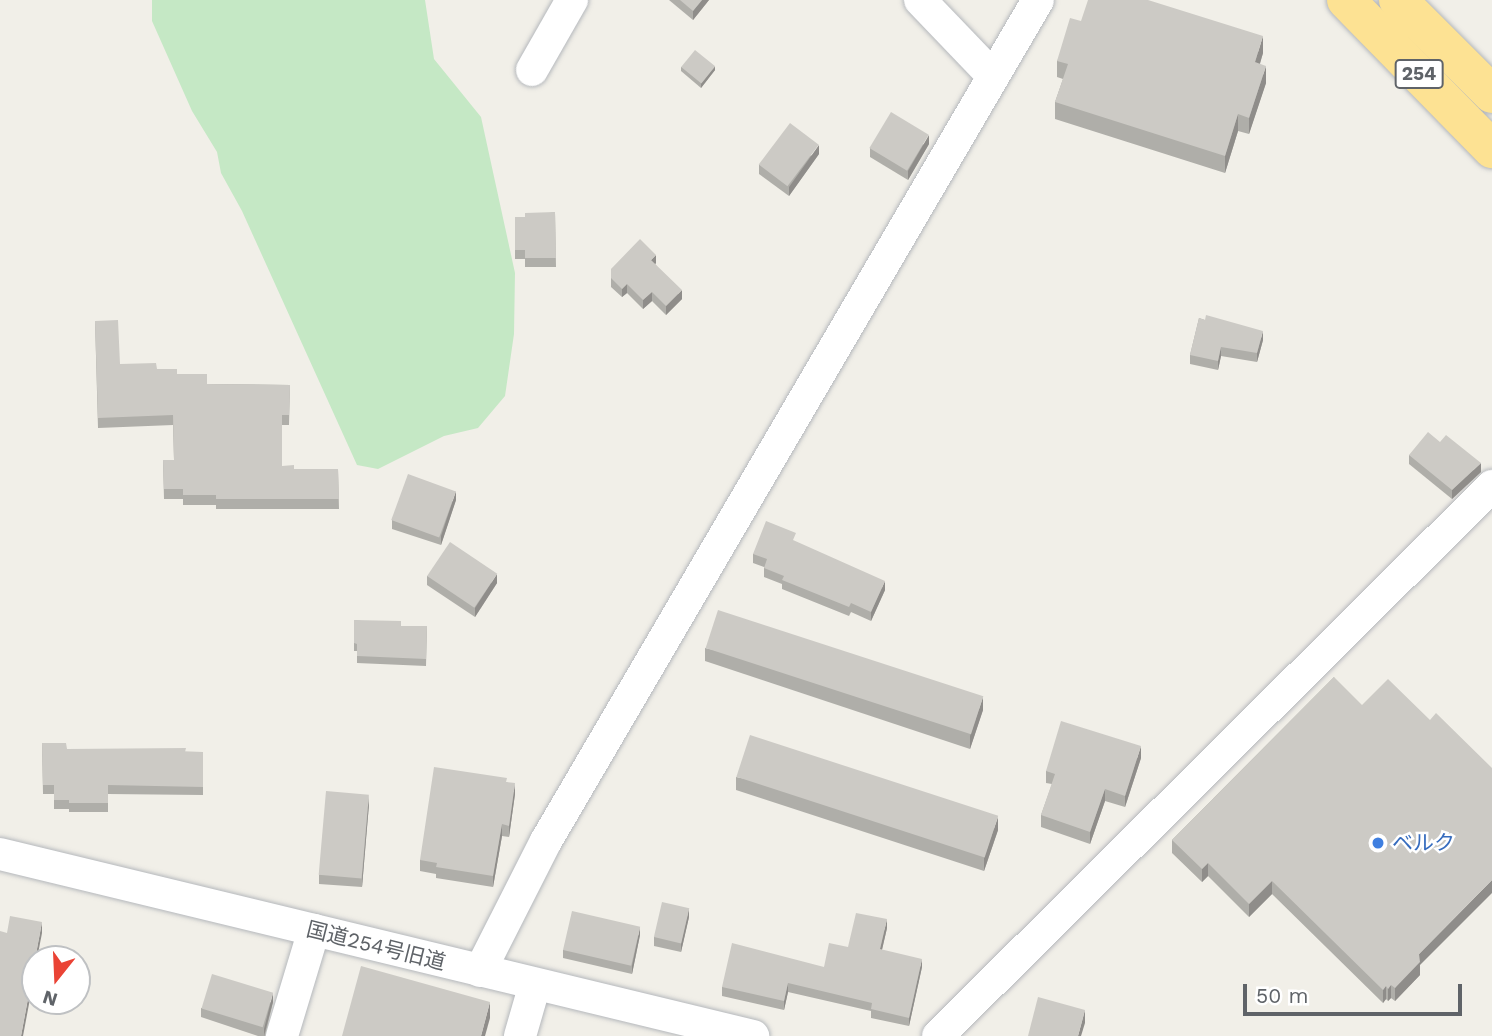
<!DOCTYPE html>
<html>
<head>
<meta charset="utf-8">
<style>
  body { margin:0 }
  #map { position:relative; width:1492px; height:1036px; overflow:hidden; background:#f1efe8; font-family:"Work Sans","Noto Sans JP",sans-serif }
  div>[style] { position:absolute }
  .green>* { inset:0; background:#c5e8c5 }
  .roads { filter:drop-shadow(0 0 2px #b5b8bc) drop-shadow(0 0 2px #b5b8bc) }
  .minor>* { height:32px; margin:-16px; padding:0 16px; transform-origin:16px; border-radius:16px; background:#fff }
  .highway>* { height:38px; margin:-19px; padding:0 19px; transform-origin:19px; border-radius:19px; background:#fde293 }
  .wall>* { inset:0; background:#afaea9 }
  .shaded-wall>* { inset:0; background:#8f8d8a }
  .building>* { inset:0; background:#cccac5; transform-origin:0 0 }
  .dots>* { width:19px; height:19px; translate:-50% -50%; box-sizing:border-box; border:4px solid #fff; border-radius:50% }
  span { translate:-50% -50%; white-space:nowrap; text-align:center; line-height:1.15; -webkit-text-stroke:5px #fff; paint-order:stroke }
  .shield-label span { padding:2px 5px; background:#fff; border:2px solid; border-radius:5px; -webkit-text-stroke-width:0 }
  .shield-label { font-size:19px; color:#5f6368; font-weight:700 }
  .shop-label { font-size:21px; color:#366cbe }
  .left { translate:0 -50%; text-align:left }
  .street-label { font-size:21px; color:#5f6368 }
  .north { position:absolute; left:21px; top:945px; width:70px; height:70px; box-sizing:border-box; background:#fff; border:2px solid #bfc1c3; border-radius:50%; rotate:198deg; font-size:19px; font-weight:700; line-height:28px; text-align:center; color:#5f6368 }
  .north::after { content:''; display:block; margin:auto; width:24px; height:32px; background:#ea4335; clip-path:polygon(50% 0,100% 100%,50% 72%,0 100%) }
  .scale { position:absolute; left:1243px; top:984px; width:219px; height:32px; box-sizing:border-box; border:4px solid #5f6368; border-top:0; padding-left:9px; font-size:21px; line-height:24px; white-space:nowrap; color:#5f6368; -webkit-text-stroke:5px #fff; paint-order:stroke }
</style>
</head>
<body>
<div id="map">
  <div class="green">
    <i style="clip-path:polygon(152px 0,425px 0,434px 59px,481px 117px,515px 273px,514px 334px,505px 396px,478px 428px,444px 436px,378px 469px,357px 465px,242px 211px,221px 173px,217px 152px,192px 111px,152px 21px)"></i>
  </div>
  <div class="roads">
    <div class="minor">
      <i style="left:920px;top:0;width:105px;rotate:46.2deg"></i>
      <i style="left:532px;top:70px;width:81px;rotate:-60.3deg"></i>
      <i style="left:0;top:854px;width:775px;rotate:13.59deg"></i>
      <i style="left:480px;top:971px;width:146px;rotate:-63.1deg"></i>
      <i style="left:546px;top:841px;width:974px;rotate:-59.67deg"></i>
      <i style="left:282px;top:1036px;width:111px;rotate:-73.2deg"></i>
      <i style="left:520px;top:1036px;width:54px;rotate:-73.9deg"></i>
      <i style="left:938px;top:1036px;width:781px;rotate:-44.79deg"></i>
    </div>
    <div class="highway">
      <i style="left:1346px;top:0;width:209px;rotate:45.6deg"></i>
      <i style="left:1398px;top:0;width:133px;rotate:45deg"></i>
    </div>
  </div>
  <div class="wall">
    <i style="clip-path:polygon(669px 0,709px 0,693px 20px)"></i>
    <i style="clip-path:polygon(1081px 21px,1263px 53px,1260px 64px,1266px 83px,1249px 134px,1238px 131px,1225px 173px,1055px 119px,1055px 102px,1063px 79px,1057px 77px,1057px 61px)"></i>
    <i style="clip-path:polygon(681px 67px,715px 70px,701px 88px,681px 71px)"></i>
    <i style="clip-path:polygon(929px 144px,908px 180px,870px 157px,870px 148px)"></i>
    <i style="clip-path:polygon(819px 154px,789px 196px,759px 174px,759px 165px)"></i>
    <i style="clip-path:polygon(555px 212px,556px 267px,525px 267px,525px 259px,515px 259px,515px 217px,525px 217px)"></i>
    <i style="clip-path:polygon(656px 263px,655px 264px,682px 299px,666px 315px,652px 301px,643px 309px,627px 293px,622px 297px,611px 287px,611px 269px)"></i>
    <i style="clip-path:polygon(1199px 318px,1263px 340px,1257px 362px,1221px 356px,1218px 370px,1190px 364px,1190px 355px)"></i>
    <i style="clip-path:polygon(95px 321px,120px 364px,157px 369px,207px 384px,290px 385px,289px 425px,282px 425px,282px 466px,294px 469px,338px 469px,339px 509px,216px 509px,216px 505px,183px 505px,183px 499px,164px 499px,163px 460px,174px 460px,173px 425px,98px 428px)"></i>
    <i style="clip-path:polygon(1409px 455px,1481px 472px,1452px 499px,1409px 464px)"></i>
    <i style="clip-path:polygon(456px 500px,441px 545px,392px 529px,392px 520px)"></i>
    <i style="clip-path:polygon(796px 542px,885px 590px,871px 621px,851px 612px,849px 616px,782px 589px,782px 584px,764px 577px,764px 567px,753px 563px,753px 554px)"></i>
    <i style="clip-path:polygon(427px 576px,497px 583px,475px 617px,427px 585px)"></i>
    <i style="clip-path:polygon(354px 620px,401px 626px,427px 626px,426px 666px,357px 663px,357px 651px,354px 651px)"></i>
    <i style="clip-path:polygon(705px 648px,983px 710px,970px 749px,705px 661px)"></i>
    <i style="clip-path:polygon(1334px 677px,1420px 965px,1420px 975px,1395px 1001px,1391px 998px,1388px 1001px,1386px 999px,1383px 1003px,1272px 894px,1249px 917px,1208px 876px,1202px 882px,1172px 853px,1172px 840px)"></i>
    <i style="clip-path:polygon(42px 743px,67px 749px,203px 752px,203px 795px,108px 794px,108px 812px,69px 812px,69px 809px,54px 809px,54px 794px,43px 794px)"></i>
    <i style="clip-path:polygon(1141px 758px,1125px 807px,1105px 801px,1090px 844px,1041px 827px,1041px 815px,1052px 784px,1046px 783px,1046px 771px)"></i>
    <i style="clip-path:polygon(736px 777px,998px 830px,984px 871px,736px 790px)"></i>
    <i style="clip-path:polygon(507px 782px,515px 794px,509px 837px,502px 836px,493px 887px,436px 878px,436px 874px,420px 871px,420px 860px)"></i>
    <i style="clip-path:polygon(369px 804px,362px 887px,319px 884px,319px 875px)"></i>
    <i style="clip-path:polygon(689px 917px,681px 952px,654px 946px,654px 937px)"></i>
    <i style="clip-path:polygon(887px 928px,882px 950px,922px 967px,909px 1026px,871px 1018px,871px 1011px,788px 992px,784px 1010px,722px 996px,722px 987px,824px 967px)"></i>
    <i style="clip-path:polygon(640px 935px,632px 974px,563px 958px,563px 950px)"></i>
    <i style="clip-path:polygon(273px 1002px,265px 1036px,258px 1036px,201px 1017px,201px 1008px)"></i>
  </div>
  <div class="shaded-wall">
    <i style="clip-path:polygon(702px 0,709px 0,693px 20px,693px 11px)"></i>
    <i style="clip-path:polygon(1263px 36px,1263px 53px,1255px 79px,1255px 62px)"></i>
    <i style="clip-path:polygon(715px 66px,715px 70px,701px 88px,701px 83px)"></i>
    <i style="clip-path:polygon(1266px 66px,1266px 83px,1249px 134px,1249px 118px)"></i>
    <i style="clip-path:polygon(1238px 114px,1238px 131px,1225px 173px,1225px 156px)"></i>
    <i style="clip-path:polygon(929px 135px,929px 144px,908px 180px,908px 171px)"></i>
    <i style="clip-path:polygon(819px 145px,819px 154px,789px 196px,789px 187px)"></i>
    <i style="clip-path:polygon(656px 255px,656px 263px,651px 269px,651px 260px)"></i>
    <i style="clip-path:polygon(627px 284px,627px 293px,622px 297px,622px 289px)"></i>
    <i style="clip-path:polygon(682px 290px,682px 299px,666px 315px,666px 306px)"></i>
    <i style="clip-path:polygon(652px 292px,652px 301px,643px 309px,643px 300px)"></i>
    <i style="clip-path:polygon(1263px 331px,1263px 340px,1257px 362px,1257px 353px)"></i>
    <i style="clip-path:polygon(1221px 347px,1221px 356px,1218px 370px,1218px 361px)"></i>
    <i style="clip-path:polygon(1481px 463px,1481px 472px,1452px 499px,1452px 490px)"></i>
    <i style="clip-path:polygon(456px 491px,456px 500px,441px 545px,441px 536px)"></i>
    <i style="clip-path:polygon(497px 574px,497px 583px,475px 617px,475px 608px)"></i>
    <i style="clip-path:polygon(885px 581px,885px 590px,871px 621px,871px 612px)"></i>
    <i style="clip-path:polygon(983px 697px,983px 710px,970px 749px,970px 736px)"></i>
    <i style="clip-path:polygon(1141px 746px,1141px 758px,1125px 807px,1125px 796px)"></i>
    <i style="clip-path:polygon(515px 783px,515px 794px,509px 837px,509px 826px)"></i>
    <i style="clip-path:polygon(1105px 789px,1105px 801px,1090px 844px,1090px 832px)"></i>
    <i style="clip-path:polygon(369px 795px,369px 804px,362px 887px,362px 878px)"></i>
    <i style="clip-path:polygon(998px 817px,998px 830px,984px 871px,984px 858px)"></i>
    <i style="clip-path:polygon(502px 824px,502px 836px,493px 887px,493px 876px)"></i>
    <i style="clip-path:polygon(1208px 863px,1208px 876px,1202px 882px,1202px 869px)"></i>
    <i style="clip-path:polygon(1492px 880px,1492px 893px,1420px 965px,1420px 975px,1395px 1001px,1395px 988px,1419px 954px)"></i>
    <i style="clip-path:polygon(1272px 881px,1272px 894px,1249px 917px,1249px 904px)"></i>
    <i style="clip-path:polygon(689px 908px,689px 917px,681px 952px,681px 943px)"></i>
    <i style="clip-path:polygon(887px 919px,887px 928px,880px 958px,880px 949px)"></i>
    <i style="clip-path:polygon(42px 922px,42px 933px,37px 959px,35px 959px)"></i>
    <i style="clip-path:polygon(640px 927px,640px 935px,632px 974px,632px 966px)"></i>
    <i style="clip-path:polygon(922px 959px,922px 967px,909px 1026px,909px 1018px)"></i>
    <i style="clip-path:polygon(35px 961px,35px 972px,23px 1036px,21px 1036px)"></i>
    <i style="clip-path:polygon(788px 983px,788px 992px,784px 1010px,784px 1001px)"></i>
    <i style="clip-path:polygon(1391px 985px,1391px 998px,1388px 1001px,1388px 989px)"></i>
    <i style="clip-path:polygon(1386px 986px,1386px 999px,1383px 1003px,1383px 990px)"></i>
    <i style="clip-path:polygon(273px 993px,273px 1002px,264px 1036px,264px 1029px)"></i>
    <i style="clip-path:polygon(490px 1002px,490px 1018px,485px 1036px,481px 1036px)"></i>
    <i style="clip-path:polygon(1085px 1010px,1085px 1023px,1081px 1036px,1078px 1036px)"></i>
  </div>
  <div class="building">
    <i style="clip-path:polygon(680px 0,702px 0,693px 11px)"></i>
    <i style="clip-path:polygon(1088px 0,1148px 0,1263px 36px,1255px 62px,1266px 66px,1249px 118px,1238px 114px,1225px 156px,1055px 102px,1068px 64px,1057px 61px,1070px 18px,1081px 21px)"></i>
    <i style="left:695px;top:50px;width:26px;height:22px;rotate:39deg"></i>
    <i style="left:891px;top:112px;width:44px;height:42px;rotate:31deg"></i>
    <i style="left:790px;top:123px;width:36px;height:52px;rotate:37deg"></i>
    <i style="clip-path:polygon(555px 212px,556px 258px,525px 258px,525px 250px,515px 250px,515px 217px,525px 217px,525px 213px)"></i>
    <i style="clip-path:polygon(640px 239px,656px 255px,651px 260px,682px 290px,666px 306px,652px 292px,643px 300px,627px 284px,622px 289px,611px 278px,611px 269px)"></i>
    <i style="clip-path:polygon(1206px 315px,1263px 331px,1257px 353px,1221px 347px,1218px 361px,1190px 355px,1199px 318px,1205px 320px)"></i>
    <i style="clip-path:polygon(118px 320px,120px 364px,156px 363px,157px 369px,177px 369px,177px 374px,207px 374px,207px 384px,290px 385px,289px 415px,282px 415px,282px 466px,294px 465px,294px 469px,338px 469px,339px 499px,216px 499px,216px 495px,183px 495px,183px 489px,164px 489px,163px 460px,174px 460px,173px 415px,98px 418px,95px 321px)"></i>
    <i style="clip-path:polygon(1428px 432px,1440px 442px,1446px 435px,1481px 463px,1452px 490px,1409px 455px)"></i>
    <i style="left:408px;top:474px;width:51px;height:49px;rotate:20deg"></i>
    <i style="clip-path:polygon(766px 521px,796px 533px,793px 540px,885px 581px,871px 612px,851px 603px,849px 607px,782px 580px,784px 576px,764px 568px,767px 559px,753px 554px)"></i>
    <i style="left:450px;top:542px;width:57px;height:41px;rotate:34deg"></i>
    <i style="left:718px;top:610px;width:279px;height:40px;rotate:18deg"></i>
    <i style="clip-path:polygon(354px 620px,401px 621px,401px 626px,427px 626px,426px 659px,357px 656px,357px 644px,354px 643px)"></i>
    <i style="clip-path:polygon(1334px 677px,1362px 705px,1388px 679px,1430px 720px,1436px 713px,1492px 768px,1492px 880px,1419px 954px,1420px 962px,1395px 988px,1391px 985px,1388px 989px,1386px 986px,1383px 990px,1272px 881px,1249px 904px,1208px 863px,1202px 869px,1172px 840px)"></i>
    <i style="clip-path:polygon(1061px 721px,1141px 746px,1125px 796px,1105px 789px,1090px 832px,1041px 815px,1055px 774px,1046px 771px)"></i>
    <i style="left:750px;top:735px;width:261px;height:44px;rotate:18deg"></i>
    <i style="clip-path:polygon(42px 743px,66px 743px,67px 749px,186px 748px,185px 752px,203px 752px,203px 787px,108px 785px,108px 803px,69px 803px,69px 800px,54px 800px,54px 785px,43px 785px)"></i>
    <i style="clip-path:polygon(434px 767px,507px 778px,506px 782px,515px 783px,509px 826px,502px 824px,493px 876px,436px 867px,437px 863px,420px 860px)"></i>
    <i style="left:326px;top:791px;width:43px;height:84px;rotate:5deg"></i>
    <i style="left:662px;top:902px;width:28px;height:36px;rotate:13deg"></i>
    <i style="left:572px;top:911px;width:70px;height:40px;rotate:13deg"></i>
    <i style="clip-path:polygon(856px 913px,887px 919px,880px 949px,922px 959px,909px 1018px,871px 1009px,872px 1003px,788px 983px,784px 1001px,722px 987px,732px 943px,824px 967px,829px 943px,848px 947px)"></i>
    <i style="clip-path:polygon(10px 916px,42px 922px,21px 1036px,0 1036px,0 931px,7px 933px)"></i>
    <i style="clip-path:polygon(361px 966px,490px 1002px,481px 1036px,342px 1036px)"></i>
    <i style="left:212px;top:974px;width:64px;height:36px;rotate:17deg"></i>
    <i style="clip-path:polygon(1038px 997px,1085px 1010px,1078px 1036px,1028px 1036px)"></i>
  </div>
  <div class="dots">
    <i style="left:1378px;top:843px;background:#3f7fe0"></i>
  </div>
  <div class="shield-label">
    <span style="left:1419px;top:74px">254</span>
  </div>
  <div class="shop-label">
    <span class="left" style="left:1392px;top:843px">ベルク</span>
  </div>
  <div class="street-label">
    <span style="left:376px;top:946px;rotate:14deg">国道254号旧道</span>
  </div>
  <div class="north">N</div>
  <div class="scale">50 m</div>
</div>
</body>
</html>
